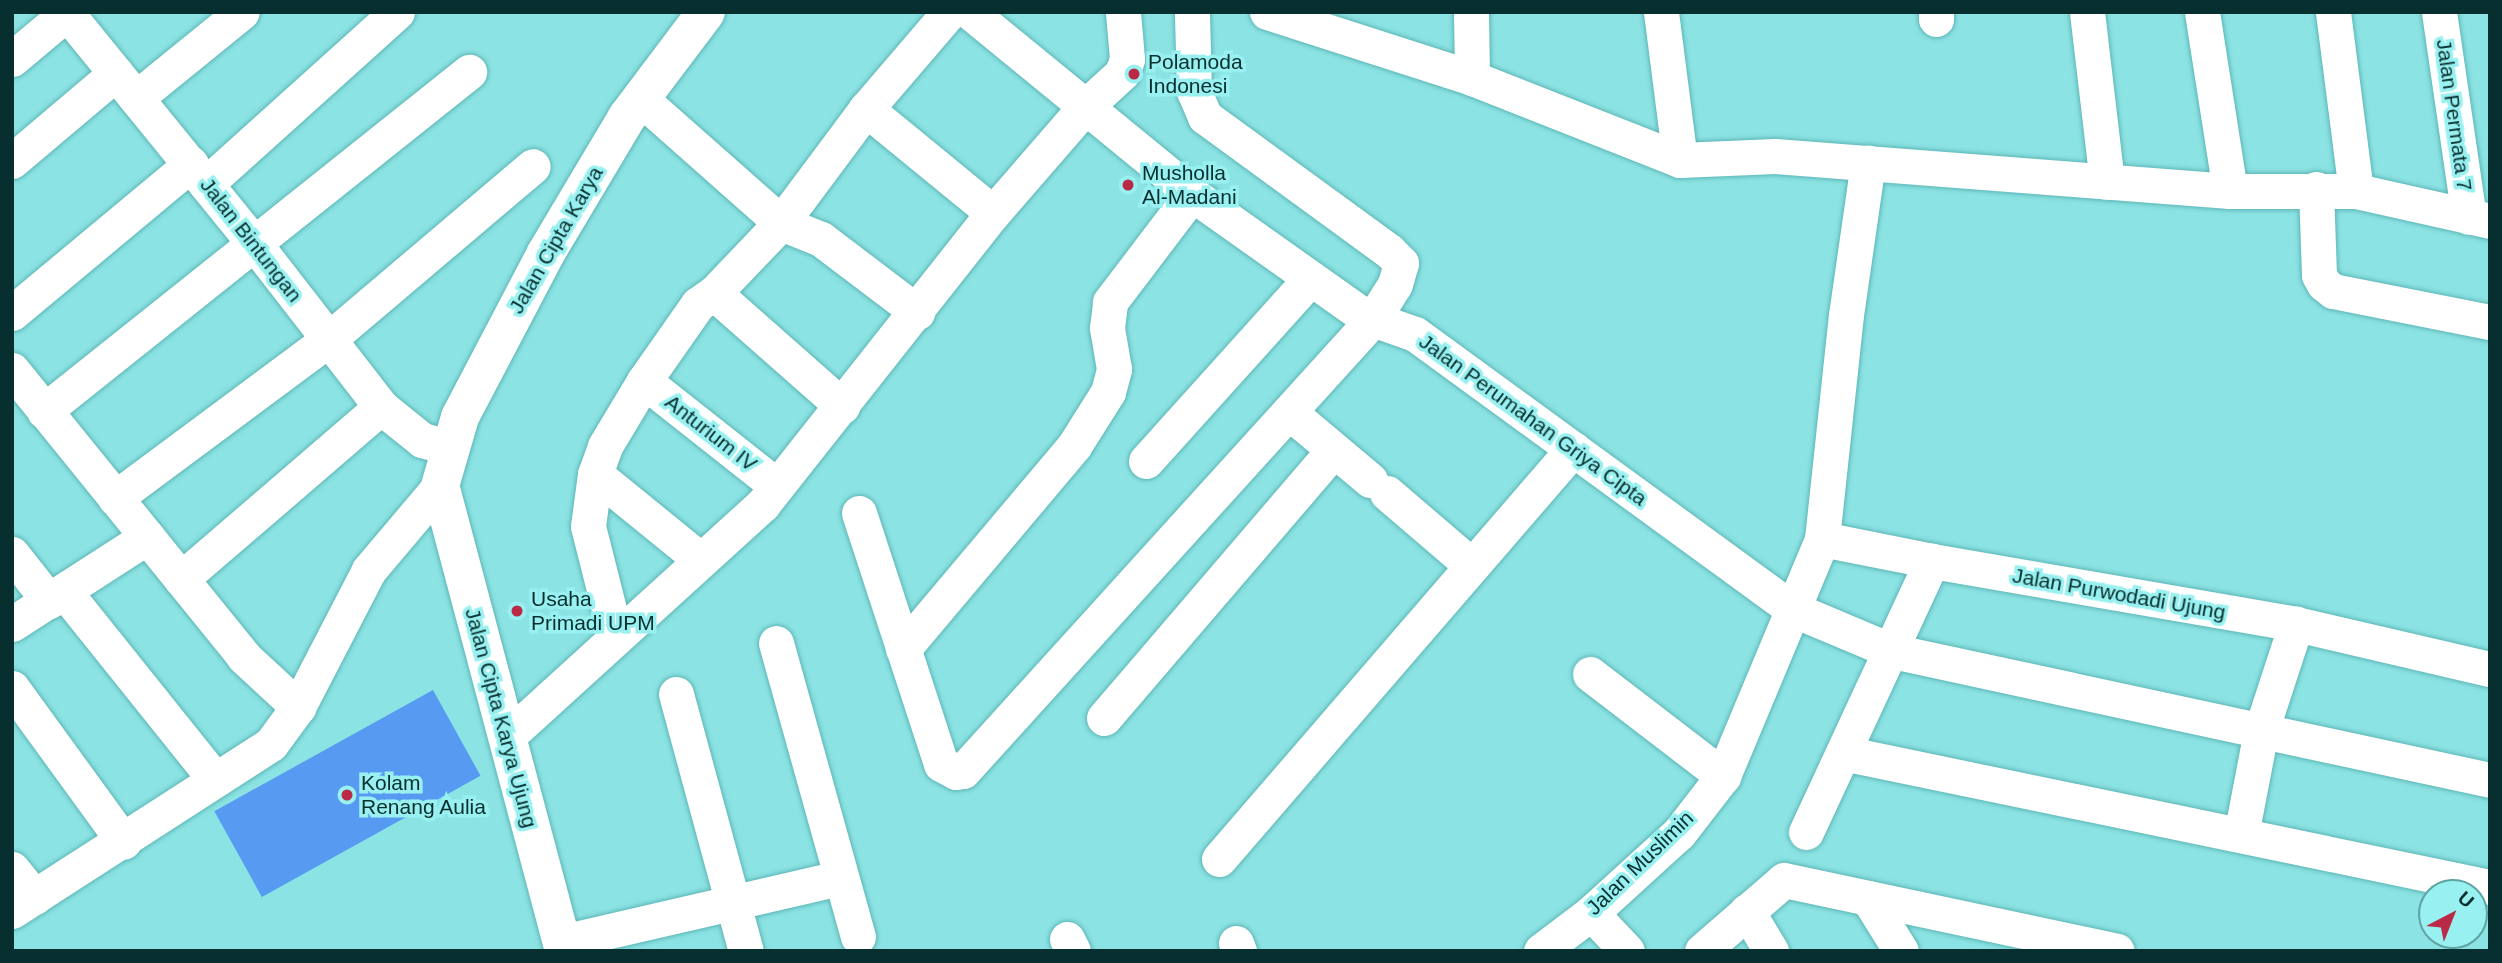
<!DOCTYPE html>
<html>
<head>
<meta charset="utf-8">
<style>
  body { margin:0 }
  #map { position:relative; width:2502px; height:963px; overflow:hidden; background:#8ce3e3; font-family:Arial,sans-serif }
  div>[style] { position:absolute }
  .water>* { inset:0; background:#569af1; transform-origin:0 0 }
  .roads { filter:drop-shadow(0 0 2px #5eb6b6) drop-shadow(0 0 2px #5eb6b6) }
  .minor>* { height:35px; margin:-17.5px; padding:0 17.5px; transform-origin:17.5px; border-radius:17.5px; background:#fff }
  .major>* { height:38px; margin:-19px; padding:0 19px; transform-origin:19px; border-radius:19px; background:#fff }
  .dots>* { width:19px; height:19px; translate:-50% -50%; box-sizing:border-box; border:4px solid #99f0f0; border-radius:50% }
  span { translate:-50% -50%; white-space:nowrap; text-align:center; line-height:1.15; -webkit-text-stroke:7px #99f0f0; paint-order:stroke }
  .poi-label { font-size:21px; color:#082f2f }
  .left { translate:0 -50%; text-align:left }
  .street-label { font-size:21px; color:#082f2f }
  .frame { position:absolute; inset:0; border:14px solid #082f2f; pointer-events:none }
  .north { position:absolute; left:2418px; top:879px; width:70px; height:70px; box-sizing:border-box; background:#99f0f0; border:2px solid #5fa3a3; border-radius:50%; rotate:42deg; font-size:19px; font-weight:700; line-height:28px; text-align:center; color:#082f2f }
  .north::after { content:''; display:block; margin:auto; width:24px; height:32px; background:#ba2945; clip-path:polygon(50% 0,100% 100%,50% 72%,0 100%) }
</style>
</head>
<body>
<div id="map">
  <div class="water">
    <i style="left:433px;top:690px;width:98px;height:250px;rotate:61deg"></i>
  </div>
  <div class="roads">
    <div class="minor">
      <i style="left:66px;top:12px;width:298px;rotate:50.9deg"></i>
      <i style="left:254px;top:243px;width:207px;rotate:52.2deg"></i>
      <i style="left:381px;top:407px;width:53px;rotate:38.8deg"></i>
      <i style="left:422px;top:440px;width:30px;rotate:15deg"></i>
      <i style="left:970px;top:12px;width:287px;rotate:39.3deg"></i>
      <i style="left:1192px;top:194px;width:211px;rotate:35.3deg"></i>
      <i style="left:1364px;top:316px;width:54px;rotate:19.4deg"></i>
      <i style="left:1415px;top:334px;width:467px;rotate:36.1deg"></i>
      <i style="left:1792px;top:609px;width:108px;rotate:22.8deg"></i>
      <i style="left:1892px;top:651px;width:612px;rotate:12.17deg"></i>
      <i style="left:1267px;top:12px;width:215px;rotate:17.8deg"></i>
      <i style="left:1472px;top:78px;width:224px;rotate:21.5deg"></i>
      <i style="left:1680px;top:160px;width:95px;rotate:-2.4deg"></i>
      <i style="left:1775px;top:156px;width:456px;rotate:4.4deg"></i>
      <i style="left:2230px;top:191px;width:126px"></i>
      <i style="left:2356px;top:191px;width:137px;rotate:12.6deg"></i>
      <i style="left:1471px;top:12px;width:66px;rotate:89.1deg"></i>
      <i style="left:1661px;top:12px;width:149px;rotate:82.7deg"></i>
      <i style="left:1936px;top:12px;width:7px;rotate:90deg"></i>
      <i style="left:2087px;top:12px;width:171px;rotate:83.3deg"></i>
      <i style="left:2202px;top:12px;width:181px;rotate:81.1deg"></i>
      <i style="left:2333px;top:12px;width:180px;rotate:82.7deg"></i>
      <i style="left:2439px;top:12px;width:207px;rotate:81.7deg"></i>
      <i style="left:12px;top:59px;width:73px;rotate:-40deg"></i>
      <i style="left:136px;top:98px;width:136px;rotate:-39.1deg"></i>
      <i style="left:641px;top:99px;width:187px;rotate:41.5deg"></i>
      <i style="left:781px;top:223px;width:43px;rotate:21.8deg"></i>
      <i style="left:821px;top:239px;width:121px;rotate:37.2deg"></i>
      <i style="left:866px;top:109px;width:164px;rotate:39.3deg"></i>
      <i style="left:12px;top:161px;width:136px;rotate:-40.2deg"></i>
      <i style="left:206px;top:184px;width:257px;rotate:-42deg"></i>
      <i style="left:2316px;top:189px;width:86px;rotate:88deg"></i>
      <i style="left:2319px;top:275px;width:10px;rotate:61deg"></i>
      <i style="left:2324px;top:284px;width:11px;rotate:38deg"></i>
      <i style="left:2333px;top:291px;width:160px;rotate:11.2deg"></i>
      <i style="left:714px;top:293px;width:171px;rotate:41.4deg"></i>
      <i style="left:12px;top:313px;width:233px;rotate:-39.8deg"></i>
      <i style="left:12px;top:370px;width:369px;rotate:51deg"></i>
      <i style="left:244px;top:657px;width:74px;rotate:42.8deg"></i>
      <i style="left:644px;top:381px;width:169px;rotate:38.3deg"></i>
      <i style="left:44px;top:411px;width:544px;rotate:-38.58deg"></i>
      <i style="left:1289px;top:412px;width:106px;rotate:40deg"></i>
      <i style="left:1146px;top:461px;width:245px;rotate:-48deg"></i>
      <i style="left:595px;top:474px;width:136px;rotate:39.1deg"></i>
      <i style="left:1387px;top:493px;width:111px;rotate:40.6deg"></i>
      <i style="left:115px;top:498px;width:267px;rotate:-36.6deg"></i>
      <i style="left:329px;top:339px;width:267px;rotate:-40.3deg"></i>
      <i style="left:859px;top:513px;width:264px;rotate:71.9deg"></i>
      <i style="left:941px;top:764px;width:17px;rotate:28deg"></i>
      <i style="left:956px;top:772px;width:7px;rotate:-8deg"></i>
      <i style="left:963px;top:771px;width:610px;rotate:-47.79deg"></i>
      <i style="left:1373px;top:319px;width:41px;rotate:-57.8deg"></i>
      <i style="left:1395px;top:284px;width:22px;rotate:-74deg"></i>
      <i style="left:1401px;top:263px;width:17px;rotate:-135deg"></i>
      <i style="left:1389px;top:251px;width:228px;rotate:-143.9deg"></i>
      <i style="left:1205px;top:117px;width:28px;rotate:-113deg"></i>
      <i style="left:1194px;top:91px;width:79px;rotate:-91.5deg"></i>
      <i style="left:1822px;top:539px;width:112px;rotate:11.3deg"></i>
      <i style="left:1932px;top:561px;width:369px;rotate:9.8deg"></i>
      <i style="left:2296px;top:624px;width:199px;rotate:13.1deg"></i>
      <i style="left:12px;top:554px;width:60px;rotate:51.8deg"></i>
      <i style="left:181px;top:579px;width:264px;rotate:-40.7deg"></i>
      <i style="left:64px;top:591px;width:240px;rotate:51.3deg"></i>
      <i style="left:12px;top:624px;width:161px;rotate:-32.8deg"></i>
      <i style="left:616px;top:637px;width:114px;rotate:-104.2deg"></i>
      <i style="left:588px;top:526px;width:52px;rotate:-82.3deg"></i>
      <i style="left:595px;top:474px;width:30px;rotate:-70deg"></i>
      <i style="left:605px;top:446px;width:76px;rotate:-59deg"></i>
      <i style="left:644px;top:381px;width:94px;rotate:-55deg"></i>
      <i style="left:698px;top:304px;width:19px;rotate:-35deg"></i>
      <i style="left:714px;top:293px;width:97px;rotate:-46.3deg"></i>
      <i style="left:781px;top:223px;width:142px;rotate:-53.3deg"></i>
      <i style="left:866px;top:109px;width:128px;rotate:-49.4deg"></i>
      <i style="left:776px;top:643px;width:305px;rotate:74.4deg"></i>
      <i style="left:903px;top:649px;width:265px;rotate:-49.9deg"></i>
      <i style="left:1074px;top:446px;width:64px;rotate:-57.8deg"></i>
      <i style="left:1108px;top:392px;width:24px;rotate:-75deg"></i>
      <i style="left:1114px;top:369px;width:42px;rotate:-99.7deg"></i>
      <i style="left:1107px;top:328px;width:26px;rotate:-83deg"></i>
      <i style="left:1110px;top:302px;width:136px;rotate:-52.8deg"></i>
      <i style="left:1590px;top:674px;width:168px;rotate:37.5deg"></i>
      <i style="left:12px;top:688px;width:190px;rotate:54deg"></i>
      <i style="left:676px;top:694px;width:266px;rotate:74.8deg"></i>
      <i style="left:1104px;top:718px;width:353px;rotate:-49.4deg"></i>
      <i style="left:518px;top:727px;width:331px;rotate:-42.3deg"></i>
      <i style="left:763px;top:504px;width:371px;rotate:-51.7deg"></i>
      <i style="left:993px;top:213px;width:139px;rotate:-49.1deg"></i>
      <i style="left:1084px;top:108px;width:52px;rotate:-42.6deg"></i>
      <i style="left:1122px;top:73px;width:15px;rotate:-70deg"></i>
      <i style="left:1127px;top:59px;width:47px;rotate:-94.9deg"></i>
      <i style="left:1843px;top:753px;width:661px;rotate:11.7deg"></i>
      <i style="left:1806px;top:832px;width:299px;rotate:-65.1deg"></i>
      <i style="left:2241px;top:835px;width:106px;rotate:-79.1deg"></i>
      <i style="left:2261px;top:731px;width:113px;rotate:-71.9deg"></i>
      <i style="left:1219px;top:859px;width:542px;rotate:-49.19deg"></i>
      <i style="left:12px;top:869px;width:36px;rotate:51deg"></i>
      <i style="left:1868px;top:898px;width:62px;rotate:58.1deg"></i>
      <i style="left:12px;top:911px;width:308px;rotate:-32.8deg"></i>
      <i style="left:271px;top:744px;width:46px;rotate:-53.9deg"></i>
      <i style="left:298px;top:707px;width:154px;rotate:-62.6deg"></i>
      <i style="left:369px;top:570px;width:110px;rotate:-49.8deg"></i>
      <i style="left:1747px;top:911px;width:47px;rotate:59deg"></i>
      <i style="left:1591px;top:913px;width:52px;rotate:46.5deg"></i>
      <i style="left:1067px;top:939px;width:13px;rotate:63deg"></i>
      <i style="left:562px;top:942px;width:285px;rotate:-13deg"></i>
      <i style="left:1236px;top:943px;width:9px;rotate:69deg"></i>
      <i style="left:1541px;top:951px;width:63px;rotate:-37.2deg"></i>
      <i style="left:1591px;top:913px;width:119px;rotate:-42.3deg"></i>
      <i style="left:1679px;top:833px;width:72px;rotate:-52.3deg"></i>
      <i style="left:1723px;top:776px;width:257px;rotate:-67.3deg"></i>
      <i style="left:1822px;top:539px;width:225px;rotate:-83.9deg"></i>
      <i style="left:1846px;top:315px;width:154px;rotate:-81.8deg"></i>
      <i style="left:1702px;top:951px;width:108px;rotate:-40.9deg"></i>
      <i style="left:1784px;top:880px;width:340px;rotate:12deg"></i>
    </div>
    <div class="major">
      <i style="left:564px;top:951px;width:481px;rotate:-104.9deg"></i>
      <i style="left:440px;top:486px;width:72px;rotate:-73.8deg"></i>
      <i style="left:460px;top:417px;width:185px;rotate:-62.3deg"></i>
      <i style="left:546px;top:253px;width:158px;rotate:-59.2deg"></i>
      <i style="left:627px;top:117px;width:131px;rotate:-53deg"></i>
    </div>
  </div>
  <div class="dots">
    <i style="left:1134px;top:74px;background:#ba2945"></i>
    <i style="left:1128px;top:185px;background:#ba2945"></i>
    <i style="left:517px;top:611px;background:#ba2945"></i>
    <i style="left:347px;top:795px;background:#ba2945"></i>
  </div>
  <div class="poi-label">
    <span class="left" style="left:1148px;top:74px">Polamoda<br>Indonesi</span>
    <span class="left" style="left:1142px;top:185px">Musholla<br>Al-Madani</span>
    <span class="left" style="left:531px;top:611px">Usaha<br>Primadi UPM</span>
    <span class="left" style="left:361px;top:795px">Kolam<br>Renang Aulia</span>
  </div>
  <div class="street-label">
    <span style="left:2454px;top:115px;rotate:82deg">Jalan Permata 7</span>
    <span style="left:251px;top:240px;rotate:52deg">Jalan Bintungan</span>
    <span style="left:556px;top:240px;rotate:-60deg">Jalan Cipta Karya</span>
    <span style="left:1533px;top:420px;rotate:36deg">Jalan Perumahan Griya Cipta</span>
    <span style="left:711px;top:433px;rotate:38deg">Anturium IV</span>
    <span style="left:2119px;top:594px;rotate:10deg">Jalan Purwodadi Ujung</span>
    <span style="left:501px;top:718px;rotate:75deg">Jalan Cipta Karya Ujung</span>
    <span style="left:1640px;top:863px;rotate:-44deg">Jalan Muslimin</span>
  </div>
  <div class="frame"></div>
  <div class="north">U</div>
</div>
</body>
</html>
